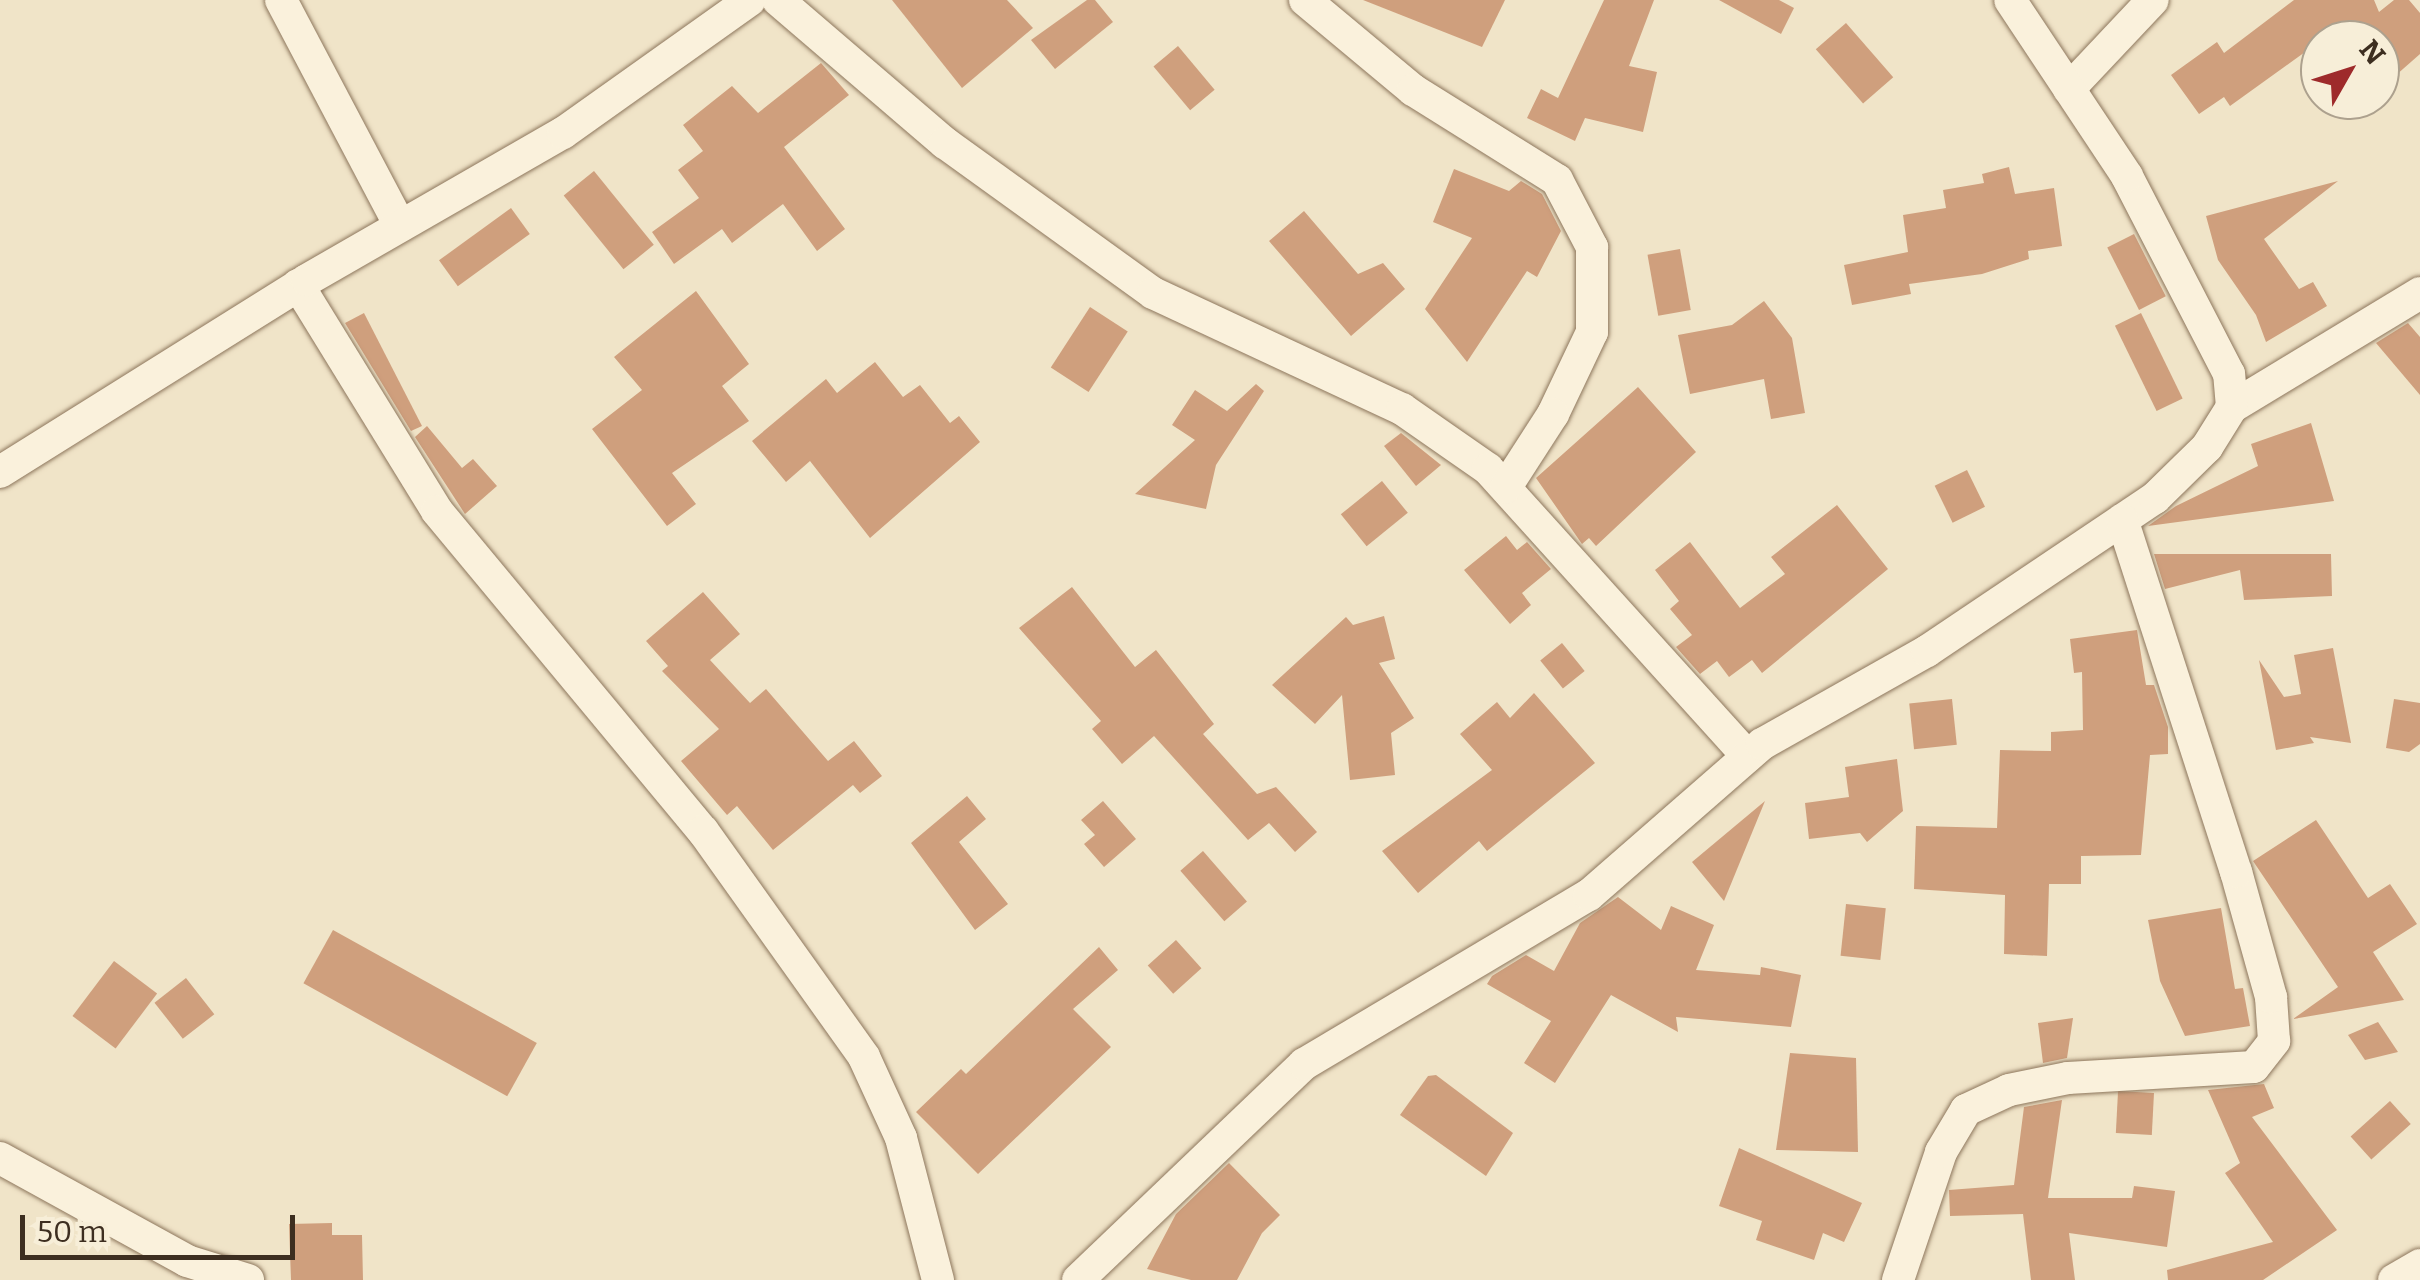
<!DOCTYPE html>
<html>
<head>
<meta charset="utf-8">
<style>
  body { margin:0 }
  #map { position:relative; width:2420px; height:1280px; overflow:hidden; background:#f0e4c8; font-family:Bitter,serif }
  div>[style] { position:absolute }
  .building>* { inset:0; background:#cf9f7d; transform-origin:0 0 }
  .roads { filter:drop-shadow(0 0 2px #8d765c) drop-shadow(0 0 2px #8d765c) }
  .street>* { height:32px; margin:-16px; padding:0 16px; transform-origin:16px; border-radius:16px; background:#faf1dc }
  span { translate:-50% -50%; white-space:nowrap; text-align:center; line-height:1.15; -webkit-text-stroke:8px #f7eed8; paint-order:stroke }
  .north { position:absolute; left:2300px; top:20px; width:100px; height:100px; box-sizing:border-box; background:#f7eed8; border:2px solid #ada18e; border-radius:50%; rotate:51deg; font-size:28px; font-weight:700; line-height:40px; text-align:center; color:#3d2e20 }
  .north::after { content:''; display:block; margin:auto; width:35px; height:45px; background:#9e2a2b; clip-path:polygon(50% 0,100% 100%,50% 72%,0 100%) }
  .scale { position:absolute; left:20px; top:1215px; width:275px; height:45px; box-sizing:border-box; border:5px solid #3d2e20; border-top:0; padding-left:12px; font-size:30px; line-height:35px; white-space:nowrap; color:#3d2e20; -webkit-text-stroke:8px #f7eed8; paint-order:stroke }
</style>
</head>
<body>
<div id="map">
  <div class="building">
    <i style="clip-path:polygon(892px 0,1007px 0,1033px 28px,962px 88px)"></i>
    <i style="clip-path:polygon(1087px 0,1095px 0,1113px 22px,1055px 69px,1031px 40px)"></i>
    <i style="clip-path:polygon(1363px 0,1505px 0,1482px 47px)"></i>
    <i style="clip-path:polygon(1604px 0,1654px 0,1629px 66px,1657px 72px,1643px 132px,1585px 118px,1575px 141px,1527px 118px,1541px 89px,1558px 98px)"></i>
    <i style="clip-path:polygon(1719px 0,1779px 0,1794px 8px,1781px 34px)"></i>
    <i style="clip-path:polygon(2294px 0,2374px 0,2379px 12px,2394px 0,2409px 0,2420px 13px,2420px 54px,2395px 76px,2380px 58px,2380px 40px,2348px 40px,2357px 32px,2348px 21px,2230px 106px,2224px 97px,2199px 114px,2171px 75px,2217px 42px,2224px 53px)"></i>
    <i style="left:1846px;top:23px;width:72px;height:40px;rotate:49deg"></i>
    <i style="left:1178px;top:46px;width:57px;height:32px;rotate:50deg"></i>
    <i style="clip-path:polygon(821px 63px,849px 95px,784px 147px,845px 229px,817px 251px,783px 204px,732px 243px,722px 229px,674px 264px,652px 232px,699px 198px,678px 170px,703px 151px,683px 125px,732px 86px,758px 113px)"></i>
    <i style="clip-path:polygon(2009px 167px,2015px 194px,2054px 188px,2062px 246px,2028px 251px,2029px 259px,1982px 274px,1909px 284px,1911px 294px,1852px 305px,1844px 265px,1908px 252px,1903px 215px,1946px 208px,1943px 190px,1984px 183px,1982px 174px)"></i>
    <i style="clip-path:polygon(1454px 169px,1509px 191px,1521px 181px,1542px 194px,1561px 231px,1537px 277px,1527px 271px,1467px 362px,1425px 309px,1472px 238px,1433px 222px)"></i>
    <i style="left:594px;top:171px;width:95px;height:39px;rotate:51deg"></i>
    <i style="clip-path:polygon(2338px 181px,2264px 239px,2299px 289px,2313px 282px,2327px 306px,2266px 342px,2256px 315px,2218px 260px,2206px 216px)"></i>
    <i style="left:511px;top:208px;width:32px;height:89px;rotate:54deg"></i>
    <i style="clip-path:polygon(1304px 211px,1358px 274px,1383px 263px,1405px 289px,1351px 336px,1269px 241px)"></i>
    <i style="left:2134px;top:234px;width:70px;height:30px;rotate:63deg"></i>
    <i style="left:1680px;top:249px;width:62px;height:33px;rotate:80deg"></i>
    <i style="clip-path:polygon(696px 291px,749px 364px,722px 386px,749px 421px,672px 473px,696px 504px,667px 526px,592px 429px,642px 390px,614px 357px)"></i>
    <i style="clip-path:polygon(1764px 301px,1792px 338px,1805px 413px,1771px 419px,1764px 379px,1690px 394px,1678px 335px,1732px 325px)"></i>
    <i style="left:1090px;top:307px;width:45px;height:72px;rotate:33deg"></i>
    <i style="clip-path:polygon(364px 313px,422px 426px,411px 431px,345px 323px)"></i>
    <i style="left:2141px;top:313px;width:95px;height:29px;rotate:64deg"></i>
    <i style="clip-path:polygon(2408px 323px,2420px 337px,2420px 395px,2376px 343px)"></i>
    <i style="clip-path:polygon(875px 362px,903px 397px,920px 385px,950px 423px,959px 416px,980px 442px,870px 538px,810px 461px,786px 482px,752px 441px,826px 379px,837px 393px)"></i>
    <i style="clip-path:polygon(1256px 384px,1264px 391px,1216px 465px,1206px 509px,1135px 494px,1195px 440px,1172px 425px,1195px 390px,1227px 411px)"></i>
    <i style="clip-path:polygon(1638px 387px,1696px 452px,1596px 546px,1589px 538px,1582px 544px,1536px 478px)"></i>
    <i style="clip-path:polygon(2311px 423px,2334px 501px,2148px 526px,2176px 506px,2258px 466px,2251px 444px)"></i>
    <i style="clip-path:polygon(427px 426px,462px 468px,473px 459px,497px 486px,465px 514px,415px 437px)"></i>
    <i style="clip-path:polygon(1401px 433px,1441px 465px,1416px 486px,1384px 446px)"></i>
    <i style="left:1967px;top:470px;width:41px;height:36px;rotate:64deg"></i>
    <i style="left:1382px;top:481px;width:41px;height:53px;rotate:51deg"></i>
    <i style="clip-path:polygon(1837px 505px,1888px 569px,1762px 673px,1752px 660px,1729px 677px,1717px 661px,1700px 674px,1676px 647px,1692px 635px,1670px 609px,1679px 601px,1655px 570px,1690px 542px,1740px 608px,1785px 574px,1771px 557px)"></i>
    <i style="clip-path:polygon(1506px 536px,1517px 550px,1527px 542px,1551px 569px,1522px 593px,1531px 605px,1510px 624px,1464px 570px)"></i>
    <i style="clip-path:polygon(2154px 554px,2331px 554px,2332px 596px,2244px 600px,2240px 570px,2165px 589px)"></i>
    <i style="clip-path:polygon(1072px 587px,1135px 667px,1156px 650px,1214px 724px,1203px 734px,1257px 794px,1276px 787px,1317px 832px,1295px 852px,1269px 823px,1248px 840px,1154px 736px,1122px 764px,1092px 729px,1101px 721px,1019px 628px)"></i>
    <i style="clip-path:polygon(703px 592px,740px 634px,710px 660px,750px 703px,766px 689px,828px 761px,854px 741px,882px 776px,860px 793px,853px 785px,773px 850px,737px 806px,727px 815px,681px 761px,719px 729px,662px 671px,668px 666px,646px 641px)"></i>
    <i style="clip-path:polygon(1384px 616px,1395px 659px,1379px 663px,1414px 718px,1391px 733px,1395px 775px,1350px 780px,1342px 695px,1315px 724px,1272px 685px,1346px 617px,1353px 625px)"></i>
    <i style="clip-path:polygon(2137px 630px,2146px 685px,2154px 685px,2168px 727px,2168px 754px,2150px 755px,2141px 855px,2081px 856px,2081px 884px,2049px 884px,2047px 956px,2004px 954px,2005px 895px,1914px 889px,1916px 826px,1997px 828px,2000px 750px,2051px 751px,2051px 732px,2083px 730px,2082px 672px,2074px 673px,2070px 639px)"></i>
    <i style="left:1562px;top:643px;width:36px;height:28px;rotate:51deg"></i>
    <i style="clip-path:polygon(2333px 648px,2351px 743px,2310px 737px,2314px 743px,2276px 750px,2259px 660px,2284px 697px,2301px 694px,2294px 655px)"></i>
    <i style="clip-path:polygon(1534px 693px,1595px 763px,1487px 851px,1479px 841px,1418px 893px,1382px 851px,1492px 770px,1460px 734px,1497px 702px,1510px 718px)"></i>
    <i style="left:1952px;top:699px;width:46px;height:43px;rotate:84deg"></i>
    <i style="clip-path:polygon(2394px 699px,2420px 703px,2420px 744px,2409px 752px,2386px 748px)"></i>
    <i style="clip-path:polygon(1897px 759px,1903px 811px,1867px 842px,1860px 833px,1809px 839px,1805px 803px,1849px 797px,1845px 767px)"></i>
    <i style="clip-path:polygon(967px 796px,986px 819px,959px 842px,1008px 904px,975px 930px,911px 843px)"></i>
    <i style="clip-path:polygon(1103px 801px,1136px 839px,1104px 867px,1084px 844px,1095px 835px,1081px 820px)"></i>
    <i style="clip-path:polygon(1765px 801px,1724px 901px,1692px 862px)"></i>
    <i style="clip-path:polygon(2316px 820px,2368px 898px,2390px 884px,2417px 924px,2373px 952px,2404px 1000px,2293px 1019px,2338px 987px,2253px 861px)"></i>
    <i style="left:1203px;top:851px;width:67px;height:30px;rotate:49deg"></i>
    <i style="clip-path:polygon(1618px 897px,1661px 930px,1671px 906px,1714px 925px,1696px 970px,1760px 975px,1761px 967px,1801px 975px,1791px 1027px,1676px 1017px,1678px 1032px,1611px 995px,1555px 1083px,1524px 1063px,1551px 1021px,1487px 984px,1492px 976px,1526px 955px,1554px 971px,1580px 923px)"></i>
    <i style="left:1846px;top:904px;width:40px;height:52px;rotate:6deg"></i>
    <i style="clip-path:polygon(2221px 908px,2235px 989px,2243px 988px,2250px 1026px,2185px 1036px,2160px 981px,2148px 920px)"></i>
    <i style="left:333px;top:930px;width:233px;height:61px;rotate:29deg"></i>
    <i style="left:1176px;top:940px;width:38px;height:38px;rotate:48deg"></i>
    <i style="clip-path:polygon(1099px 947px,1118px 970px,1073px 1009px,1111px 1047px,978px 1174px,916px 1112px,961px 1069px,966px 1074px)"></i>
    <i style="left:114px;top:961px;width:54px;height:69px;rotate:37deg"></i>
    <i style="left:186px;top:978px;width:46px;height:40px;rotate:52deg"></i>
    <i style="clip-path:polygon(2073px 1018px,2067px 1058px,2043px 1063px,2038px 1023px)"></i>
    <i style="clip-path:polygon(2378px 1022px,2398px 1052px,2365px 1060px,2348px 1035px)"></i>
    <i style="clip-path:polygon(1790px 1053px,1856px 1058px,1858px 1152px,1776px 1150px)"></i>
    <i style="clip-path:polygon(1436px 1075px,1513px 1133px,1486px 1176px,1400px 1115px,1428px 1076px)"></i>
    <i style="clip-path:polygon(2264px 1084px,2274px 1108px,2252px 1117px,2337px 1230px,2263px 1280px,2168px 1280px,2167px 1270px,2273px 1242px,2225px 1173px,2240px 1163px,2208px 1090px)"></i>
    <i style="left:2154px;top:1093px;width:42px;height:36px;rotate:93deg"></i>
    <i style="clip-path:polygon(2062px 1100px,2048px 1198px,2132px 1198px,2134px 1186px,2175px 1191px,2167px 1247px,2069px 1233px,2075px 1280px,2031px 1280px,2023px 1214px,1950px 1216px,1949px 1190px,2014px 1185px,2024px 1107px)"></i>
    <i style="left:2390px;top:1101px;width:31px;height:53px;rotate:48deg"></i>
    <i style="clip-path:polygon(1739px 1148px,1862px 1203px,1844px 1242px,1823px 1233px,1814px 1260px,1756px 1240px,1762px 1221px,1719px 1206px)"></i>
    <i style="clip-path:polygon(1229px 1163px,1280px 1215px,1262px 1233px,1237px 1280px,1191px 1280px,1147px 1269px,1176px 1214px)"></i>
    <i style="clip-path:polygon(332px 1223px,332px 1235px,362px 1235px,363px 1280px,291px 1280px,289px 1224px)"></i>
  </div>
  <div class="roads">
    <div class="street">
      <i style="left:281px;top:0;width:255px;rotate:62.2deg"></i>
      <i style="left:778px;top:0;width:220px;rotate:40.6deg"></i>
      <i style="left:945px;top:143px;width:256px;rotate:35.8deg"></i>
      <i style="left:1153px;top:293px;width:275px;rotate:25deg"></i>
      <i style="left:1402px;top:409px;width:105px;rotate:34.9deg"></i>
      <i style="left:1488px;top:469px;width:387px;rotate:47.9deg"></i>
      <i style="left:1305px;top:0;width:141px;rotate:39.8deg"></i>
      <i style="left:1413px;top:90px;width:170px;rotate:32deg"></i>
      <i style="left:1557px;top:180px;width:76px;rotate:62.4deg"></i>
      <i style="left:1592px;top:247px;width:85px;rotate:90deg"></i>
      <i style="left:1592px;top:332px;width:91px;rotate:115.4deg"></i>
      <i style="left:1553px;top:414px;width:87px;rotate:122.8deg"></i>
      <i style="left:2069px;top:89px;width:122px;rotate:-46.7deg"></i>
      <i style="left:298px;top:285px;width:265px;rotate:58.4deg"></i>
      <i style="left:437px;top:511px;width:416px;rotate:50.3deg"></i>
      <i style="left:703px;top:831px;width:277px;rotate:54.5deg"></i>
      <i style="left:864px;top:1057px;width:89px;rotate:65.4deg"></i>
      <i style="left:901px;top:1138px;width:147px;rotate:75.4deg"></i>
      <i style="left:2232px;top:407px;width:220px;rotate:-31.2deg"></i>
      <i style="left:0;top:472px;width:362px;rotate:-32deg"></i>
      <i style="left:307px;top:280px;width:295px;rotate:-29.9deg"></i>
      <i style="left:563px;top:133px;width:229px;rotate:-35.4deg"></i>
      <i style="left:0;top:1158px;width:213px;rotate:28.8deg"></i>
      <i style="left:187px;top:1261px;width:64px;rotate:17.3deg"></i>
      <i style="left:1078px;top:1280px;width:313px;rotate:-43.7deg"></i>
      <i style="left:1304px;top:1064px;width:331px;rotate:-30.7deg"></i>
      <i style="left:1589px;top:895px;width:230px;rotate:-41.1deg"></i>
      <i style="left:1762px;top:744px;width:189px;rotate:-29.4deg"></i>
      <i style="left:1927px;top:651px;width:275px;rotate:-33.9deg"></i>
      <i style="left:2155px;top:498px;width:73px;rotate:-44.4deg"></i>
      <i style="left:2207px;top:447px;width:47px;rotate:-58deg"></i>
      <i style="left:2232px;top:407px;width:33px;rotate:-95deg"></i>
      <i style="left:2229px;top:374px;width:223px;rotate:-117.3deg"></i>
      <i style="left:2127px;top:176px;width:211px;rotate:-123.6deg"></i>
      <i style="left:1898px;top:1280px;width:135px;rotate:-71.4deg"></i>
      <i style="left:1941px;top:1152px;width:49px;rotate:-59.2deg"></i>
      <i style="left:1966px;top:1110px;width:47px;rotate:-24.9deg"></i>
      <i style="left:2009px;top:1090px;width:60px;rotate:-11.5deg"></i>
      <i style="left:2068px;top:1078px;width:186px;rotate:-3.4deg"></i>
      <i style="left:2254px;top:1067px;width:33px;rotate:-52deg"></i>
      <i style="left:2274px;top:1041px;width:44px;rotate:-93.9deg"></i>
      <i style="left:2271px;top:997px;width:130px;rotate:-105.6deg"></i>
      <i style="left:2236px;top:872px;width:370px;rotate:-107.9deg"></i>
      <i style="left:2394px;top:1280px;width:30px;rotate:-30deg"></i>
    </div>
  </div>
  <div class="north">N</div>
  <div class="scale">50 m</div>
</div>
</body>
</html>
